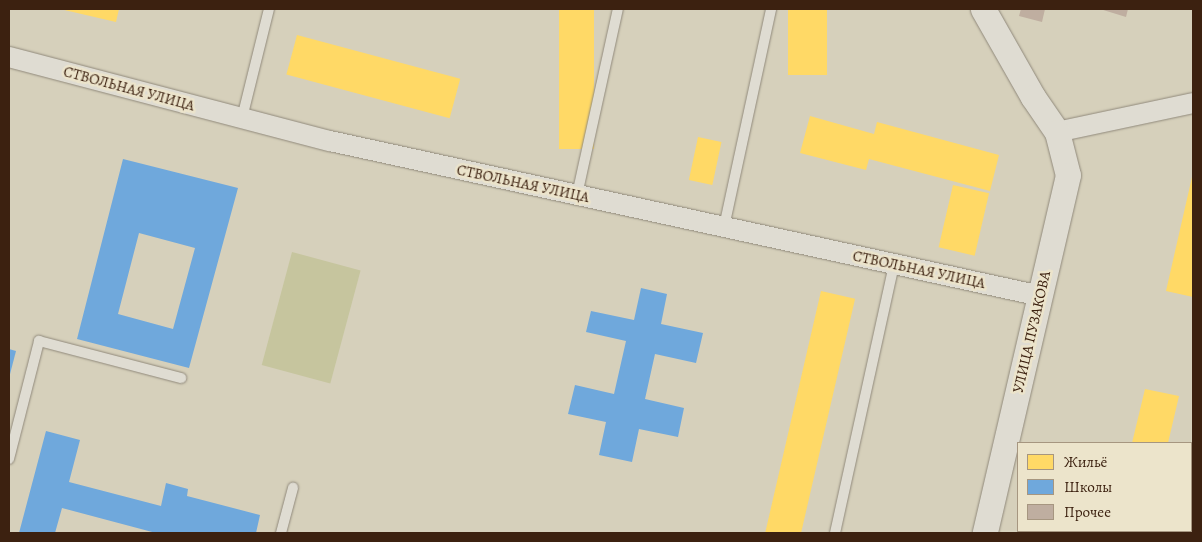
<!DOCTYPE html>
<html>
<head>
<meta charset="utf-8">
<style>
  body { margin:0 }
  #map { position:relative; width:1202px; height:542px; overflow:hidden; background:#d6d0bb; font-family:Alegreya,serif }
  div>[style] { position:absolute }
  .green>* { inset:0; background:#c6c59e; transform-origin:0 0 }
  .homes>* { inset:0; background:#ffd966; transform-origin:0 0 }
  .schools>* { inset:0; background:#6fa8dc }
  .building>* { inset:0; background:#bfaea0 }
  .roads { filter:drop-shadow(0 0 1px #90897b) drop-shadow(0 0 1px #90897b) }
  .service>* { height:10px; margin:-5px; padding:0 5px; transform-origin:5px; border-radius:5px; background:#dfdcd2 }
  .minor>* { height:20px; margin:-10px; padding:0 10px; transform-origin:10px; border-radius:10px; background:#dfdcd2 }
  .tertiary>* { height:25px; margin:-12.5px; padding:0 12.5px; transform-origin:12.5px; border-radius:12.5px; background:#dfdcd2 }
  span { translate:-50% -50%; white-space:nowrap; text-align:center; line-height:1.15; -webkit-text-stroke:5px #ece4cb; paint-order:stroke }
  .street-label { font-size:15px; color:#3c2110 }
  .frame { position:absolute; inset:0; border:10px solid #3c2110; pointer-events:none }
  .legend { position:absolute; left:1017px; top:442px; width:175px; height:90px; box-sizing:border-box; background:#ece4cb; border:1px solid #a69680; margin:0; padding:6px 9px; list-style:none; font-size:15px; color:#3c2110 }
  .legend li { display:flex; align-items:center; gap:10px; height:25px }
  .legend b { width:25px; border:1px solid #a69680 }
</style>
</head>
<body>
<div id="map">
  <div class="green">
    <i style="left:292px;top:252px;width:71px;height:117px;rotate:15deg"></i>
  </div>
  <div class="homes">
    <i style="clip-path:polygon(60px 9px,119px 9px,116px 22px)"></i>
    <i style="left:559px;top:9px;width:35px;height:140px"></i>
    <i style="left:788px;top:9px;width:39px;height:66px"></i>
    <i style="left:297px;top:35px;width:169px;height:41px;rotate:15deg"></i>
    <i style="clip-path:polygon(810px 116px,874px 134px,877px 122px,999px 155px,990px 191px,869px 159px,866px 170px,800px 153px)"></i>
    <i style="left:698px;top:137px;width:24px;height:44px;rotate:12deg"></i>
    <i style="clip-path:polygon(1192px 177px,1193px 177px,1193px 297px,1166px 291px)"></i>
    <i style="left:953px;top:185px;width:37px;height:64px;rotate:13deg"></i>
    <i style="left:821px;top:291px;width:35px;height:248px;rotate:13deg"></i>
    <i style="clip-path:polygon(1145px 389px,1179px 396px,1168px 443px,1132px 443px)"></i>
    <i style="clip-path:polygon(1118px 531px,1147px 531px,1147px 533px,1125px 533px)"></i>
  </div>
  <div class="schools">
    <i style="clip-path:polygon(evenodd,123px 159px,238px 188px,189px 368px,77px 339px,123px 159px,139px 233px,195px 248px,173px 329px,118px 314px,139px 233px)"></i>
    <i style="clip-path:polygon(641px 288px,667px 294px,661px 324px,703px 333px,696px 363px,655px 354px,645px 399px,684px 408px,678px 437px,639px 429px,632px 462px,599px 455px,606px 422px,568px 414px,575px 385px,614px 394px,626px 341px,586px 332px,591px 311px,634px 320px)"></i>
    <i style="clip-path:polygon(9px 349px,16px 351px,9px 378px)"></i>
    <i style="clip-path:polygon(46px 431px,80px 440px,69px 482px,161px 506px,166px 483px,188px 489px,187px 496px,260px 515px,256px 533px,156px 533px,62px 508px,55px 533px,19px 533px)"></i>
  </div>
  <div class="building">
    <i style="clip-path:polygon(1021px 9px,1045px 9px,1042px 22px,1019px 16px)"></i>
    <i style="clip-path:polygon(1100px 9px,1128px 9px,1126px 17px)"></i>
  </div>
  <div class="roads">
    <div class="service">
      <i style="left:242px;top:118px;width:112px;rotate:-76.1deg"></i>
      <i style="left:577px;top:195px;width:190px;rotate:-77.6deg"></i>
      <i style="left:724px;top:227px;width:223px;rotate:-77.8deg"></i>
      <i style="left:9px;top:459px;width:122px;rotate:-75.7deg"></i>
      <i style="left:39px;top:341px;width:147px;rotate:14.6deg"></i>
      <i style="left:281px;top:533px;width:47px;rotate:-75.1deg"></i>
      <i style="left:835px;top:533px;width:275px;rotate:-77.6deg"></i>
    </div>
    <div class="minor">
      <i style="left:9px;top:57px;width:332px;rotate:14.7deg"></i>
      <i style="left:330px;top:141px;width:728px;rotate:12.3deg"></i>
      <i style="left:1057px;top:132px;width:139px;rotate:-12deg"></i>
    </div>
    <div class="tertiary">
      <i style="left:983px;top:9px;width:101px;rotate:60.4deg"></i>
      <i style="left:1033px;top:97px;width:42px;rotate:55.6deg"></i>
      <i style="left:1057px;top:132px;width:44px;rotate:75.7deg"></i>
      <i style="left:1068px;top:175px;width:367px;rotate:103.1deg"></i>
    </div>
  </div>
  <div class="street-label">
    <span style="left:129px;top:89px;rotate:15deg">СТВОЛЬНАЯ УЛИЦА</span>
    <span style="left:523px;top:184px;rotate:12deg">СТВОЛЬНАЯ УЛИЦА</span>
    <span style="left:919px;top:270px;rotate:12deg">СТВОЛЬНАЯ УЛИЦА</span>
    <span style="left:1032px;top:332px;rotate:-77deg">УЛИЦА ПУЗАКОВА</span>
  </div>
  <div class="frame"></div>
  <ul class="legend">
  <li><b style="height:14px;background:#ffd966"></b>Жильё</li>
  <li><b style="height:14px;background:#6fa8dc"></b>Школы</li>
  <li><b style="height:14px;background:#bfaea0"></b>Прочее</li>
  </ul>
</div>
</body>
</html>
